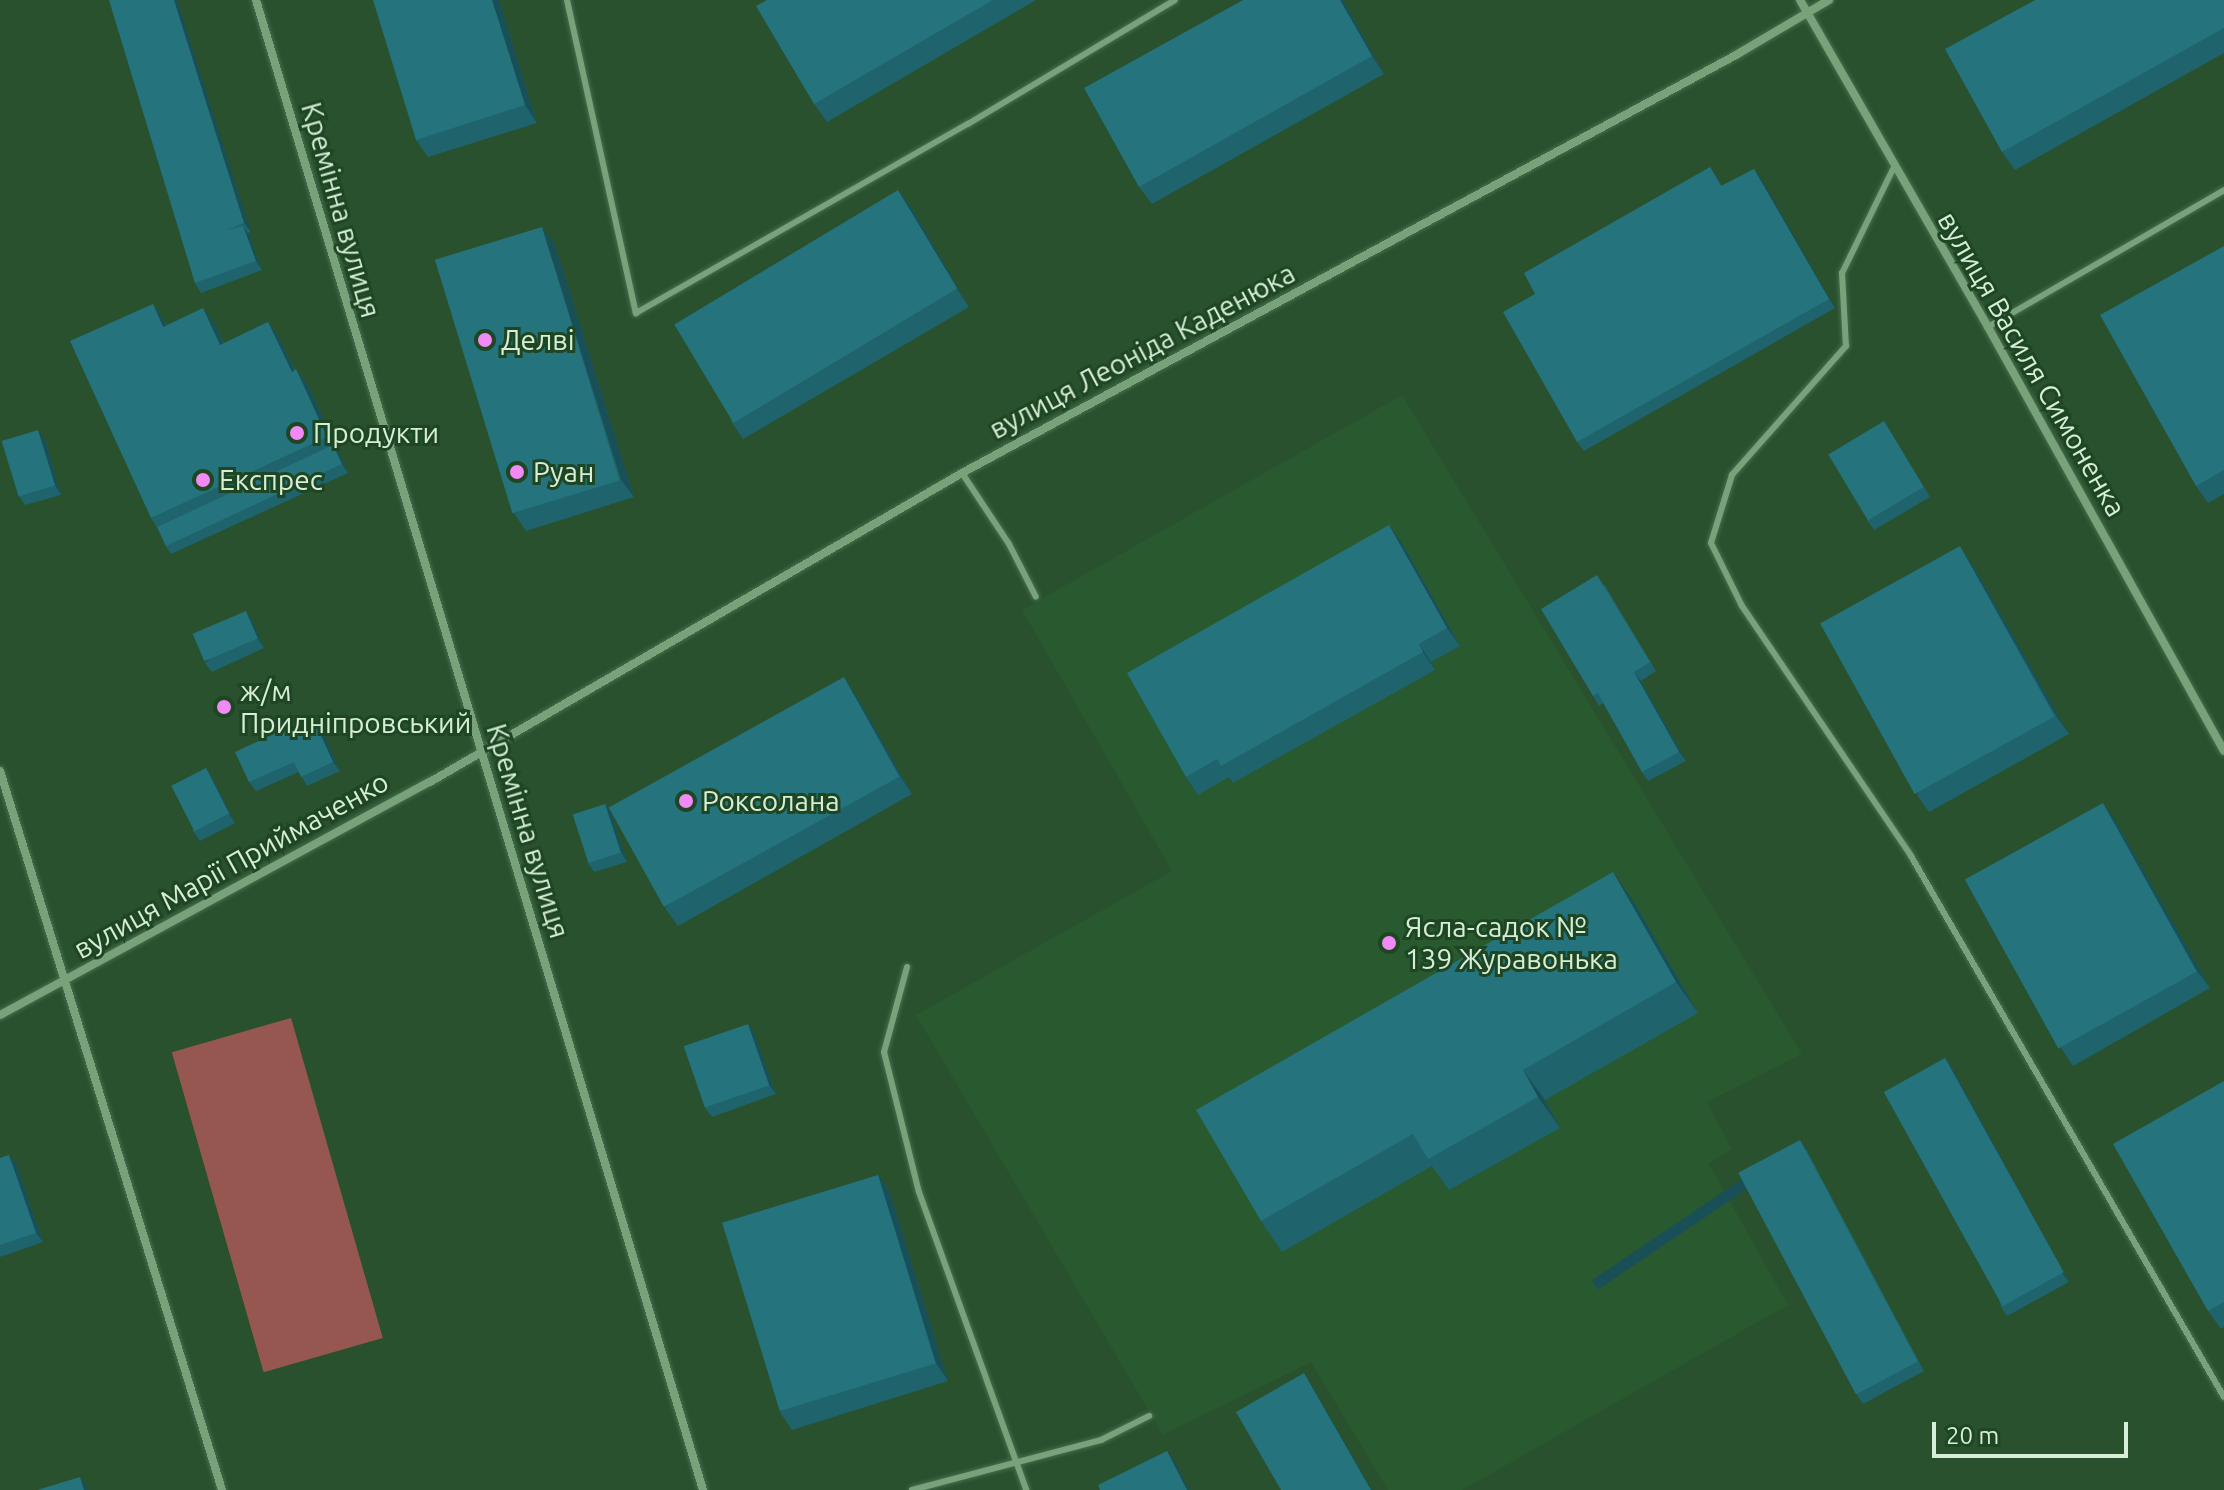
<!DOCTYPE html>
<html>
<head>
<meta charset="utf-8">
<style>
  body { margin:0 }
  #map { position:relative; width:2224px; height:1490px; overflow:hidden; background:#29512d; font-family:Ubuntu,sans-serif }
  div>[style] { position:absolute }
  .built>* { inset:0; background:#29592f }
  .green>* { inset:0; background:#975751; transform-origin:0 0 }
  .roads { filter:drop-shadow(0 0 2px #496d4e) drop-shadow(0 0 2px #496d4e) }
  .lane>* { height:6px; margin:-3px; padding:0 3px; transform-origin:3px; border-radius:3px; background:#77a27a }
  .street>* { height:8px; margin:-4px; padding:0 4px; transform-origin:4px; border-radius:4px; background:#77a27a }
  .wall>* { inset:0; background:#1f636c }
  .shaded-wall>* { inset:0; background:#195058; transform-origin:0 0 }
  .building>* { inset:0; background:#24737d; transform-origin:0 0 }
  .dots>* { width:22px; height:22px; translate:-50% -50%; box-sizing:border-box; border:4px solid #1e4623; border-radius:50% }
  span { translate:-50% -50%; white-space:nowrap; text-align:center; line-height:1.15; -webkit-text-stroke:6px #1e4623; paint-order:stroke }
  .street-label { font-size:28px; color:#d6edd7 }
  .poi-label { font-size:28px; color:#d6edd7 }
  .left { translate:0 -50%; text-align:left }
  .scale { position:absolute; left:1932px; top:1422px; width:196px; height:36px; box-sizing:border-box; border:4px solid #d6edd7; border-top:0; padding-left:10px; font-size:24px; line-height:28px; white-space:nowrap; color:#d6edd7; -webkit-text-stroke:6px #1e4623; paint-order:stroke }
</style>
</head>
<body>
<div id="map">
  <div class="built">
    <i style="clip-path:polygon(1402px 395px,1802px 1054px,1707px 1102px,1732px 1149px,1709px 1164px,1788px 1305px,1462px 1490px,1388px 1490px,1311px 1362px,1163px 1435px,916px 1015px,1172px 871px,1022px 610px)"></i>
  </div>
  <div class="green">
    <i style="left:291px;top:1018px;width:333px;height:124px;rotate:74deg"></i>
  </div>
  <div class="roads">
    <div class="lane">
      <i style="left:567px;top:0;width:321px;rotate:77.6deg"></i>
      <i style="left:636px;top:313px;width:382px;rotate:-29.7deg"></i>
      <i style="left:968px;top:124px;width:241px;rotate:-30.9deg"></i>
      <i style="left:1894px;top:167px;width:118px;rotate:116.1deg"></i>
      <i style="left:1842px;top:273px;width:73px;rotate:86.9deg"></i>
      <i style="left:1846px;top:346px;width:172px;rotate:131.5deg"></i>
      <i style="left:1732px;top:475px;width:71px;rotate:107.2deg"></i>
      <i style="left:1711px;top:543px;width:70px;rotate:63.8deg"></i>
      <i style="left:1742px;top:606px;width:302px;rotate:55.9deg"></i>
      <i style="left:1911px;top:856px;width:625px;rotate:59.95deg"></i>
      <i style="left:1988px;top:327px;width:273px;rotate:-30.1deg"></i>
      <i style="left:962px;top:473px;width:85px;rotate:56.5deg"></i>
      <i style="left:1009px;top:544px;width:59px;rotate:63deg"></i>
      <i style="left:907px;top:967px;width:88px;rotate:105.1deg"></i>
      <i style="left:884px;top:1052px;width:144px;rotate:76deg"></i>
      <i style="left:919px;top:1192px;width:317px;rotate:70.2deg"></i>
      <i style="left:912px;top:1490px;width:196px;rotate:-14.8deg"></i>
      <i style="left:1101px;top:1440px;width:54px;rotate:-26.6deg"></i>
    </div>
    <div class="street">
      <i style="left:256px;top:0;width:1556px;rotate:73.3deg"></i>
      <i style="left:1800px;top:0;width:377px;rotate:60.1deg"></i>
      <i style="left:1988px;top:327px;width:485px;rotate:60.9deg"></i>
      <i style="left:0;top:771px;width:752px;rotate:72.84deg"></i>
      <i style="left:0;top:1015px;width:489px;rotate:-28.5deg"></i>
      <i style="left:430px;top:782px;width:615px;rotate:-30.15deg"></i>
      <i style="left:962px;top:473px;width:880px;rotate:-28.37deg"></i>
      <i style="left:1736px;top:55px;width:108px;rotate:-30.6deg"></i>
    </div>
  </div>
  <div class="wall">
    <i style="clip-path:polygon(109px 0,251px 232px,248px 233px,262px 270px,201px 293px,195px 283px)"></i>
    <i style="clip-path:polygon(499px 0,537px 123px,428px 157px,416px 140px)"></i>
    <i style="clip-path:polygon(767px 0,1036px 0,827px 122px,814px 104px)"></i>
    <i style="clip-path:polygon(1243px 0,1343px 0,1384px 74px,1152px 204px,1139px 187px)"></i>
    <i style="clip-path:polygon(2224px 0,2224px 53px,2015px 170px,2002px 152px)"></i>
    <i style="clip-path:polygon(1710px 167px,1722px 186px,1754px 169px,1835px 308px,1584px 451px,1577px 442px,1535px 294px)"></i>
    <i style="clip-path:polygon(911px 207px,969px 307px,743px 439px,731px 421px)"></i>
    <i style="clip-path:polygon(555px 245px,634px 497px,526px 531px,514px 513px)"></i>
    <i style="clip-path:polygon(2224px 246px,2224px 494px,2208px 503px,2196px 486px)"></i>
    <i style="clip-path:polygon(153px 304px,167px 325px,216px 326px,224px 343px,268px 322px,280px 340px,295px 370px,296px 369px,309px 387px,348px 473px,171px 554px,165px 545px,157px 527px,151px 518px)"></i>
    <i style="clip-path:polygon(1890px 431px,1930px 497px,1874px 530px,1867px 520px)"></i>
    <i style="clip-path:polygon(45px 439px,61px 495px,25px 505px,19px 496px)"></i>
    <i style="clip-path:polygon(1402px 543px,1460px 646px,1431px 662px,1435px 670px,1233px 783px,1229px 777px,1198px 795px,1186px 777px)"></i>
    <i style="clip-path:polygon(1972px 564px,2069px 734px,1929px 812px,1917px 795px)"></i>
    <i style="clip-path:polygon(1604px 584px,1656px 671px,1641px 681px,1686px 761px,1648px 781px,1642px 772px,1603px 703px,1599px 706px,1593px 696px)"></i>
    <i style="clip-path:polygon(252px 620px,264px 648px,212px 672px,205px 663px)"></i>
    <i style="clip-path:polygon(856px 695px,912px 794px,678px 926px,665px 908px)"></i>
    <i style="clip-path:polygon(319px 725px,340px 771px,307px 786px,299px 772px,256px 791px,249px 782px)"></i>
    <i style="clip-path:polygon(206px 768px,212px 777px,235px 823px,200px 841px,193px 831px)"></i>
    <i style="clip-path:polygon(605px 804px,611px 813px,627px 862px,594px 872px,588px 863px)"></i>
    <i style="clip-path:polygon(2115px 820px,2210px 988px,2073px 1066px,2061px 1048px)"></i>
    <i style="clip-path:polygon(1634px 902px,1698px 1013px,1545px 1100px,1560px 1128px,1449px 1190px,1432px 1166px,1282px 1252px,1261px 1221px)"></i>
    <i style="clip-path:polygon(754px 1033px,776px 1094px,712px 1117px,705px 1108px)"></i>
    <i style="clip-path:polygon(1945px 1058px,1952px 1068px,2069px 1282px,2007px 1316px,2001px 1307px)"></i>
    <i style="clip-path:polygon(2224px 1081px,2224px 1327px,2221px 1329px,2208px 1311px)"></i>
    <i style="clip-path:polygon(1800px 1140px,1806px 1149px,1924px 1371px,1863px 1404px,1857px 1395px)"></i>
    <i style="clip-path:polygon(0 1158px,16px 1164px,43px 1242px,0 1257px)"></i>
    <i style="clip-path:polygon(878px 1175px,890px 1193px,948px 1381px,792px 1430px,780px 1412px)"></i>
  </div>
  <div class="shaded-wall">
    <i style="clip-path:polygon(174px 0,177px 0,251px 232px,244px 223px)"></i>
    <i style="clip-path:polygon(492px 0,499px 0,537px 123px,525px 105px)"></i>
    <i style="clip-path:polygon(1340px 0,1343px 0,1384px 74px,1372px 56px)"></i>
    <i style="clip-path:polygon(1754px 169px,1761px 178px,1835px 308px,1829px 299px)"></i>
    <i style="clip-path:polygon(898px 190px,911px 207px,969px 307px,957px 289px)"></i>
    <i style="clip-path:polygon(243px 226px,249px 235px,262px 270px,256px 261px)"></i>
    <i style="clip-path:polygon(542px 227px,555px 245px,634px 497px,621px 480px)"></i>
    <i style="clip-path:polygon(153px 304px,165px 322px,175px 344px,163px 327px)"></i>
    <i style="clip-path:polygon(203px 308px,216px 326px,232px 363px,220px 345px)"></i>
    <i style="clip-path:polygon(268px 322px,280px 340px,304px 390px,292px 372px)"></i>
    <i style="clip-path:polygon(296px 369px,309px 387px,348px 473px,342px 464px,333px 445px,327px 437px)"></i>
    <i style="clip-path:polygon(38px 430px,45px 439px,61px 495px,55px 485px)"></i>
    <i style="clip-path:polygon(1389px 525px,1402px 543px,1460px 646px,1447px 628px)"></i>
    <i style="clip-path:polygon(1960px 546px,1972px 564px,2069px 734px,2056px 716px)"></i>
    <i style="clip-path:polygon(246px 611px,252px 620px,264px 648px,258px 639px)"></i>
    <i style="clip-path:polygon(1419px 644px,1431px 662px,1435px 670px,1423px 652px)"></i>
    <i style="clip-path:polygon(1634px 672px,1641px 681px,1686px 761px,1679px 752px)"></i>
    <i style="clip-path:polygon(844px 677px,856px 695px,912px 794px,900px 776px)"></i>
    <i style="clip-path:polygon(312px 716px,319px 725px,340px 771px,333px 762px)"></i>
    <i style="clip-path:polygon(206px 768px,212px 777px,235px 823px,229px 814px)"></i>
    <i style="clip-path:polygon(2103px 803px,2115px 820px,2210px 988px,2197px 971px)"></i>
    <i style="clip-path:polygon(605px 804px,611px 813px,627px 862px,621px 852px)"></i>
    <i style="clip-path:polygon(1613px 872px,1634px 902px,1698px 1013px,1676px 982px)"></i>
    <i style="clip-path:polygon(748px 1024px,754px 1033px,776px 1094px,769px 1085px)"></i>
    <i style="clip-path:polygon(1945px 1058px,1952px 1068px,2069px 1282px,2062px 1273px)"></i>
    <i style="clip-path:polygon(1523px 1070px,1545px 1100px,1560px 1128px,1538px 1097px)"></i>
    <i style="left:1800px;top:1140px;width:11px;height:251px;rotate:56deg"></i>
    <i style="clip-path:polygon(9px 1155px,16px 1164px,43px 1242px,36px 1233px)"></i>
    <i style="clip-path:polygon(878px 1175px,890px 1193px,948px 1381px,936px 1363px)"></i>
    <i style="clip-path:polygon(1304px 1373px,1310px 1382px,1372px 1490px,1371px 1490px)"></i>
    <i style="clip-path:polygon(1167px 1451px,1174px 1460px,1189px 1490px,1187px 1490px)"></i>
    <i style="clip-path:polygon(80px 1477px,87px 1486px,88px 1490px,84px 1490px)"></i>
  </div>
  <div class="building">
    <i style="clip-path:polygon(109px 0,174px 0,244px 223px,227px 230px,243px 226px,256px 261px,195px 283px)"></i>
    <i style="clip-path:polygon(373px 0,492px 0,525px 105px,416px 140px)"></i>
    <i style="clip-path:polygon(767px 0,993px 0,814px 104px,756px 6px)"></i>
    <i style="clip-path:polygon(1243px 0,1340px 0,1372px 56px,1139px 187px,1084px 88px)"></i>
    <i style="clip-path:polygon(2035px 0,2224px 0,2224px 28px,2002px 152px,1945px 49px)"></i>
    <i style="clip-path:polygon(1710px 167px,1721px 186px,1754px 169px,1829px 299px,1577px 442px,1503px 312px,1535px 294px,1524px 273px)"></i>
    <i style="left:898px;top:190px;width:115px;height:261px;rotate:59deg"></i>
    <i style="left:542px;top:227px;width:265px;height:112px;rotate:73deg"></i>
    <i style="clip-path:polygon(2224px 246px,2224px 470px,2196px 486px,2100px 315px)"></i>
    <i style="clip-path:polygon(153px 304px,163px 327px,203px 308px,220px 345px,268px 322px,292px 372px,296px 369px,327px 437px,151px 518px,70px 341px)"></i>
    <i style="left:1884px;top:421px;width:77px;height:65px;rotate:59deg"></i>
    <i style="left:38px;top:430px;width:58px;height:38px;rotate:73deg"></i>
    <i style="left:333px;top:445px;width:21px;height:194px;rotate:65deg"></i>
    <i style="clip-path:polygon(1389px 525px,1447px 628px,1419px 644px,1423px 652px,1221px 766px,1217px 759px,1186px 777px,1127px 673px)"></i>
    <i style="left:1960px;top:546px;width:195px;height:160px;rotate:61deg"></i>
    <i style="clip-path:polygon(1597px 575px,1650px 662px,1634px 672px,1679px 752px,1642px 772px,1598px 693px,1593px 696px,1541px 609px)"></i>
    <i style="left:246px;top:611px;width:30px;height:58px;rotate:67deg"></i>
    <i style="left:844px;top:677px;width:114px;height:269px;rotate:61deg"></i>
    <i style="clip-path:polygon(312px 716px,333px 762px,301px 777px,294px 762px,249px 782px,235px 752px)"></i>
    <i style="left:206px;top:768px;width:51px;height:39px;rotate:63deg"></i>
    <i style="left:2103px;top:803px;width:193px;height:158px;rotate:61deg"></i>
    <i style="left:605px;top:804px;width:51px;height:34px;rotate:72deg"></i>
    <i style="clip-path:polygon(1613px 872px,1676px 982px,1523px 1070px,1538px 1097px,1428px 1159px,1413px 1134px,1261px 1221px,1196px 1110px)"></i>
    <i style="left:748px;top:1024px;width:65px;height:68px;rotate:71deg"></i>
    <i style="left:1945px;top:1058px;width:245px;height:70px;rotate:61deg"></i>
    <i style="clip-path:polygon(2224px 1081px,2224px 1302px,2208px 1311px,2113px 1144px)"></i>
    <i style="left:1800px;top:1140px;width:251px;height:70px;rotate:62deg"></i>
    <i style="clip-path:polygon(9px 1155px,36px 1233px,0 1245px,0 1158px)"></i>
    <i style="left:878px;top:1175px;width:197px;height:163px;rotate:73deg"></i>
    <i style="clip-path:polygon(1304px 1373px,1371px 1490px,1281px 1490px,1236px 1412px)"></i>
    <i style="clip-path:polygon(1167px 1451px,1187px 1490px,1100px 1490px,1098px 1485px)"></i>
    <i style="clip-path:polygon(80px 1477px,84px 1490px,37px 1490px)"></i>
  </div>
  <div class="dots">
    <i style="left:485px;top:340px;background:#f18af4"></i>
    <i style="left:297px;top:433px;background:#f18af4"></i>
    <i style="left:517px;top:472px;background:#f18af4"></i>
    <i style="left:203px;top:480px;background:#f18af4"></i>
    <i style="left:224px;top:707px;background:#f18af4"></i>
    <i style="left:686px;top:801px;background:#f18af4"></i>
    <i style="left:1389px;top:943px;background:#f18af4"></i>
  </div>
  <div class="street-label">
    <span style="left:341px;top:210px;rotate:74deg">Кремінна вулиця</span>
    <span style="left:1142px;top:351px;rotate:-28deg">вулиця Леоніда Каденюка</span>
    <span style="left:2032px;top:364px;rotate:60deg">вулиця Василя Симоненка</span>
    <span style="left:528px;top:831px;rotate:73deg">Кремінна вулиця</span>
    <span style="left:231px;top:865px;rotate:-29deg">вулиця Марії Приймаченко</span>
  </div>
  <div class="poi-label">
    <span class="left" style="left:501px;top:340px">Делві</span>
    <span class="left" style="left:313px;top:433px">Продукти</span>
    <span class="left" style="left:533px;top:472px">Руан</span>
    <span class="left" style="left:219px;top:480px">Експрес</span>
    <span class="left" style="left:240px;top:707px">ж/м<br>Придніпровський</span>
    <span class="left" style="left:702px;top:801px">Роксолана</span>
    <span class="left" style="left:1405px;top:943px">Ясла-садок №<br>139 Журавонька</span>
  </div>
  <div class="scale">20 m</div>
</div>
</body>
</html>
